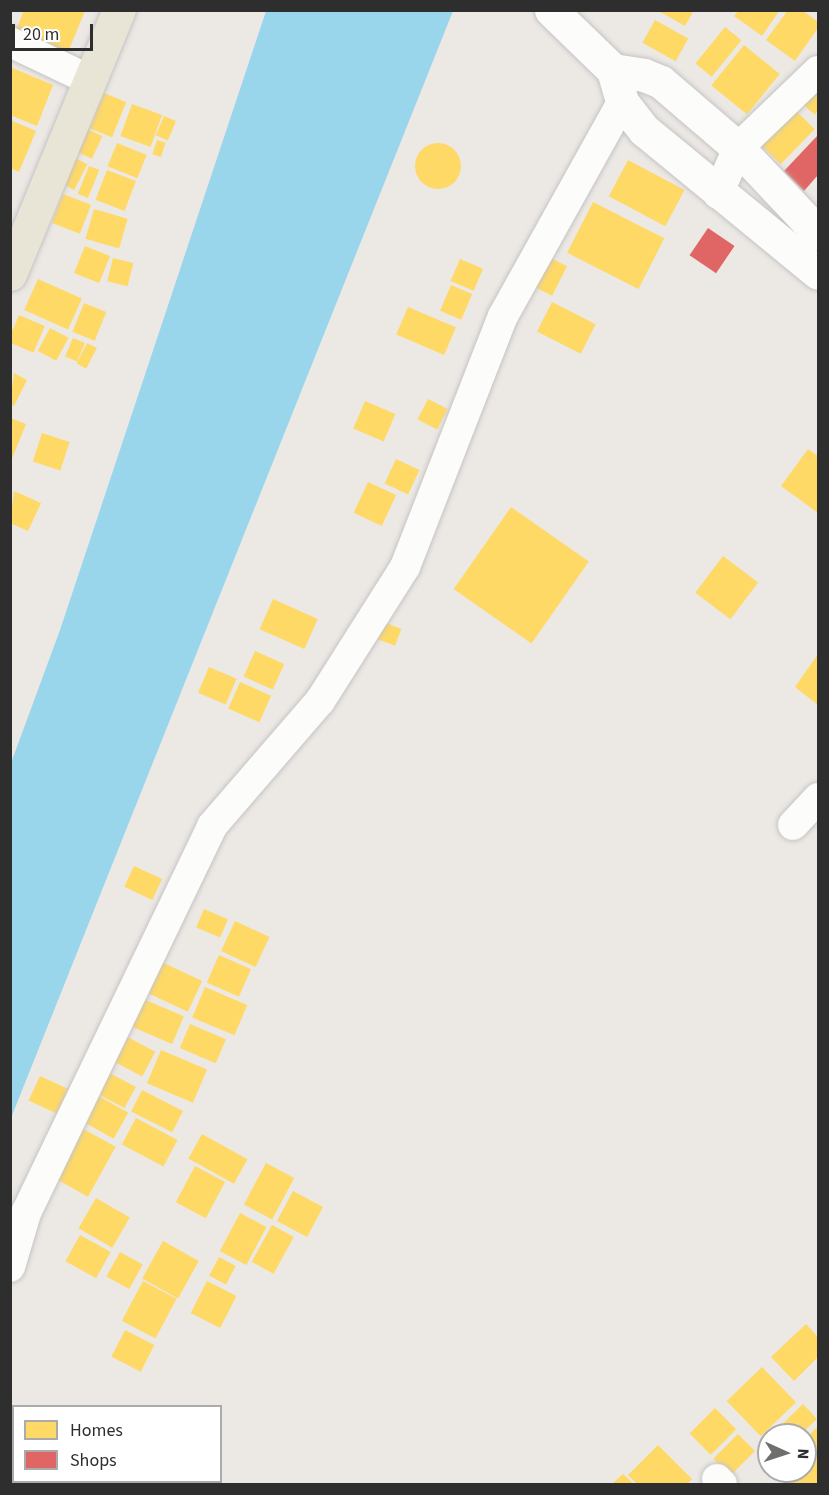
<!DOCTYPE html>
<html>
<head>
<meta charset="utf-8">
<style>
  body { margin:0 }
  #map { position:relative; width:829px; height:1495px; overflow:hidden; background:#ece8e4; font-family:"Source Sans 3",sans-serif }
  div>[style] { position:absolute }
  .water>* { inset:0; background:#99d6ec }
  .homes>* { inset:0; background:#ffd966; transform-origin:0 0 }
  .round { border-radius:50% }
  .shops>* { inset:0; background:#e06666; transform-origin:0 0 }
  .roads { filter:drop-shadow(0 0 2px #c5c4c5) drop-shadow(0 0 2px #c5c4c5) }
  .street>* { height:30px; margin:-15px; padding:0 15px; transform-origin:15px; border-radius:15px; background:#fcfcfb }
  .secondary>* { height:33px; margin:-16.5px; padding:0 16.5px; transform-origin:16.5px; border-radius:16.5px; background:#fcfcfb }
  .primary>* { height:33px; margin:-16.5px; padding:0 16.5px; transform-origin:16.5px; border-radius:16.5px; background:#e8e4d6 }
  span { translate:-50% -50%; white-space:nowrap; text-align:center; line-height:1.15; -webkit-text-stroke:6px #fff; paint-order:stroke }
  .frame { position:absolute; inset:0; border:12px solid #2e2e2e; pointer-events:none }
  .legend { position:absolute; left:12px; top:1405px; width:210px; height:78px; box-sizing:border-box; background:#fff; border:2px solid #ababab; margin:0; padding:8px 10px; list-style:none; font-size:18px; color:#2e2e2e }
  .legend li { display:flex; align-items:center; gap:12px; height:30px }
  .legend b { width:30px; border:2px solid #ababab }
  .north { position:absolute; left:757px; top:1423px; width:60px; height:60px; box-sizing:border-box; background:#fff; border:2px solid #ababab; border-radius:50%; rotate:93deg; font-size:16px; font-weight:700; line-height:24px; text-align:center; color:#2e2e2e }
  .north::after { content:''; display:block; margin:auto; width:21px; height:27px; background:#706f6e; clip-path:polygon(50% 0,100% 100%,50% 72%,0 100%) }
  .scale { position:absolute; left:12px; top:24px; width:81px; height:27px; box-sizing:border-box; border:3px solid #2e2e2e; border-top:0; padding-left:8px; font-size:18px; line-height:21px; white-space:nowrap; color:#2e2e2e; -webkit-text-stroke:4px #fff; paint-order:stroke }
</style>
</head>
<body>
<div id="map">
  <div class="water">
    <i style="clip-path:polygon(266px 11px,453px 11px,11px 1118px,11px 763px,60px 630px)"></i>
  </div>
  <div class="homes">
    <i style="clip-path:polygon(24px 10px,83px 10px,85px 11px,68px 52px,16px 31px)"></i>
    <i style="clip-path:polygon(657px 10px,694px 10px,685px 26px)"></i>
    <i style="clip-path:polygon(739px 10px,780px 10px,762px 36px,734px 16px)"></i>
    <i style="clip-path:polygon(788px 10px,802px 10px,818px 22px,818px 28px,795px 61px,766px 40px)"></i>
    <i style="left:655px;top:20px;width:38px;height:26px;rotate:29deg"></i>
    <i style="left:725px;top:27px;width:21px;height:47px;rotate:39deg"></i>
    <i style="left:744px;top:45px;width:46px;height:52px;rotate:39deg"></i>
    <i style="clip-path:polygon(10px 67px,53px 85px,37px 126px,10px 115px)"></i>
    <i style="clip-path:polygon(818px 78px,818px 110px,815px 115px,799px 101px)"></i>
    <i style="left:104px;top:93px;width:24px;height:38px;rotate:22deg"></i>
    <i style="left:132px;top:104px;width:32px;height:34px;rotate:20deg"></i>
    <i style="left:791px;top:106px;width:33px;height:49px;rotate:44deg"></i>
    <i style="left:164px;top:116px;width:13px;height:21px;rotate:23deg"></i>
    <i style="clip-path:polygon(10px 120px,36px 131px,19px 172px,10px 168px)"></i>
    <i style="left:87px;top:129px;width:17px;height:25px;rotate:25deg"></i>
    <i style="left:157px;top:140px;width:9px;height:15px;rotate:18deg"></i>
    <i style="left:117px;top:143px;width:32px;height:25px;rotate:22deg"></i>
    <i class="round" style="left:415px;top:143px;width:46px;height:46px"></i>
    <i style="left:73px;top:157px;width:16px;height:29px;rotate:27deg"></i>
    <i style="left:628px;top:160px;width:64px;height:41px;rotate:28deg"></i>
    <i style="left:89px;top:166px;width:11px;height:30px;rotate:22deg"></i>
    <i style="left:107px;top:170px;width:31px;height:32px;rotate:21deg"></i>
    <i style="left:63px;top:194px;width:30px;height:31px;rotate:21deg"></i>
    <i style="left:593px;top:202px;width:80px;height:57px;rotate:27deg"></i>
    <i style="left:94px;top:209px;width:35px;height:31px;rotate:16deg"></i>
    <i style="left:85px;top:246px;width:27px;height:29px;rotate:22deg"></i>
    <i style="left:543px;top:254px;width:27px;height:33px;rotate:27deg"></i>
    <i style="left:113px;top:258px;width:21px;height:24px;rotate:14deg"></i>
    <i style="left:460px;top:259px;width:25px;height:24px;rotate:23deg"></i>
    <i style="left:38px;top:279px;width:48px;height:34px;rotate:24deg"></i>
    <i style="left:451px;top:285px;width:23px;height:28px;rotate:23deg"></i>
    <i style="left:552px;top:302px;width:49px;height:33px;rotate:27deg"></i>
    <i style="left:84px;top:303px;width:24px;height:31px;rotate:22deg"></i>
    <i style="left:408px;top:307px;width:52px;height:30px;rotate:23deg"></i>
    <i style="left:19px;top:315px;width:28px;height:29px;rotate:23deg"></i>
    <i style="left:50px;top:328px;width:21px;height:26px;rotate:28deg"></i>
    <i style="left:73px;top:338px;width:13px;height:20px;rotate:23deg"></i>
    <i style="left:87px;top:343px;width:11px;height:23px;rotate:27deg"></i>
    <i style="clip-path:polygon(14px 373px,27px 380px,14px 406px,10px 404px)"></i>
    <i style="left:428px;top:399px;width:22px;height:23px;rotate:27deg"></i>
    <i style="left:365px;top:401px;width:33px;height:30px;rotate:23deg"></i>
    <i style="clip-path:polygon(10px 418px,26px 424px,11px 461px,10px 461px)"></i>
    <i style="left:42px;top:433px;width:29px;height:30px;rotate:18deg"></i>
    <i style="clip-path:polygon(808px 449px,818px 456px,818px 513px,781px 486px)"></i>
    <i style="left:396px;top:459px;width:26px;height:27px;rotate:25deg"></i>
    <i style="left:368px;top:482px;width:31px;height:34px;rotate:25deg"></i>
    <i style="clip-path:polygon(14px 491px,41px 503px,28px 531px,10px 523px)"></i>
    <i style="left:511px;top:507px;width:95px;height:100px;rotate:35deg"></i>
    <i style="left:723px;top:556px;width:44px;height:46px;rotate:37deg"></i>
    <i style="left:273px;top:599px;width:49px;height:33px;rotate:24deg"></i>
    <i style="left:378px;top:620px;width:25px;height:18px;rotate:21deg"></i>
    <i style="left:255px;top:651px;width:32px;height:28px;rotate:24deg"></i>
    <i style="clip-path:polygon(818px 654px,818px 705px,795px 687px)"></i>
    <i style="left:209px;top:667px;width:30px;height:28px;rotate:23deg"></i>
    <i style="left:240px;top:682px;width:34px;height:29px;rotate:24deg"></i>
    <i style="left:134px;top:866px;width:31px;height:23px;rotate:25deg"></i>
    <i style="left:204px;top:909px;width:26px;height:20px;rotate:23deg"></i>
    <i style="left:235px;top:921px;width:38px;height:33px;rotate:25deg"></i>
    <i style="left:219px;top:955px;width:35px;height:30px;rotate:24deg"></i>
    <i style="left:155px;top:959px;width:52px;height:34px;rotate:25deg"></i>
    <i style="left:205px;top:987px;width:46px;height:33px;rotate:23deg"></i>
    <i style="left:136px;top:996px;width:52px;height:30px;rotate:23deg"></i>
    <i style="left:190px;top:1024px;width:39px;height:26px;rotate:23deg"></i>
    <i style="left:120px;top:1033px;width:40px;height:28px;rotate:28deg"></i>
    <i style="left:161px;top:1050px;width:50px;height:36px;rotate:23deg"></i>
    <i style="left:104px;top:1070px;width:36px;height:24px;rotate:28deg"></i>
    <i style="left:40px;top:1076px;width:31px;height:27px;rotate:25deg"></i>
    <i style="left:142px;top:1090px;width:46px;height:24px;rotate:27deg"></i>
    <i style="left:95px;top:1094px;width:38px;height:30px;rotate:29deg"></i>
    <i style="left:136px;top:1118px;width:47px;height:30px;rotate:28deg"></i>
    <i style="left:78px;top:1126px;width:43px;height:57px;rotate:29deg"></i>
    <i style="left:202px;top:1134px;width:52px;height:28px;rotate:29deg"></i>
    <i style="left:266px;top:1163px;width:32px;height:47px;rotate:28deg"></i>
    <i style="left:195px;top:1166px;width:34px;height:41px;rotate:28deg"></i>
    <i style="left:293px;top:1191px;width:34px;height:34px;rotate:28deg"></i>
    <i style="left:96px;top:1198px;width:39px;height:35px;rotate:30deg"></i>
    <i style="left:240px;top:1213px;width:30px;height:43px;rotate:28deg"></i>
    <i style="left:272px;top:1225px;width:25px;height:42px;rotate:29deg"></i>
    <i style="left:80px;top:1235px;width:35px;height:30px;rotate:29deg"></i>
    <i style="left:163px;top:1241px;width:41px;height:43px;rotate:29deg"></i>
    <i style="left:120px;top:1252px;width:26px;height:28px;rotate:29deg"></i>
    <i style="left:219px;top:1257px;width:19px;height:21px;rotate:28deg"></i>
    <i style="left:143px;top:1281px;width:38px;height:45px;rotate:28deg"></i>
    <i style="left:207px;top:1281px;width:33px;height:36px;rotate:27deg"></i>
    <i style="clip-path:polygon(806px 1324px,818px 1337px,818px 1357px,794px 1381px,771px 1357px)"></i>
    <i style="left:125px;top:1330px;width:33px;height:30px;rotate:27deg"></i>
    <i style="left:762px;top:1367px;width:49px;height:49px;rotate:46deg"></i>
    <i style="clip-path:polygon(803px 1404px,817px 1419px,800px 1435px,771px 1435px)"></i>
    <i style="left:715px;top:1408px;width:30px;height:36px;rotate:45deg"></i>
    <i style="clip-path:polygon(818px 1426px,818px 1484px,791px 1484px,777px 1471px,805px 1471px,805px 1439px)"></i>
    <i style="left:738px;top:1434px;width:24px;height:35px;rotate:45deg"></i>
    <i style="clip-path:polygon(769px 1437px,769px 1459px,758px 1447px)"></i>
    <i style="clip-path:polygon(658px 1445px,692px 1479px,687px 1484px,637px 1484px,628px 1475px)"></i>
    <i style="clip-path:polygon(623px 1474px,634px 1484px,612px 1484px)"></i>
  </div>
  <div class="shops">
    <i style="clip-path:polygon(818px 135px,818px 175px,804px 191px,784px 171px)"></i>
    <i style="left:708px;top:228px;width:32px;height:33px;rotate:34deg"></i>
  </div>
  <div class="roads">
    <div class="street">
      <i style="left:10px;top:42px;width:89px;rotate:25.4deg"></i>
      <i style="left:718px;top:194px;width:50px;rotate:-66.5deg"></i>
      <i style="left:738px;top:148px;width:111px;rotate:-43.9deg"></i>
      <i style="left:793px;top:825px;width:37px;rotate:-47deg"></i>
      <i style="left:10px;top:1267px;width:56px;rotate:-73.5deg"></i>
      <i style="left:26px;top:1213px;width:429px;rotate:-64.3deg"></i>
      <i style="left:212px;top:826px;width:165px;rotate:-49.2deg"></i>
      <i style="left:320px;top:701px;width:159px;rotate:-57.6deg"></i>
      <i style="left:405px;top:567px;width:269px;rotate:-68.7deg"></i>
      <i style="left:503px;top:316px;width:245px;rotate:-60.9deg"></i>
      <i style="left:717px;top:1479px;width:7px;rotate:45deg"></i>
    </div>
    <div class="secondary">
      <i style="left:551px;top:10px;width:86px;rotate:44.1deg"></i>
      <i style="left:613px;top:70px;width:33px;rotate:74deg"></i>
      <i style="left:622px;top:102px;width:36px;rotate:52deg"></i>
      <i style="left:644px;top:130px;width:225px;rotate:39.4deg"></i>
      <i style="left:613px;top:70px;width:31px;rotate:9deg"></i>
      <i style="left:644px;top:75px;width:18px;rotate:22deg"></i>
      <i style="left:661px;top:82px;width:101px;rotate:40.6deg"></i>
      <i style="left:738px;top:148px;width:117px;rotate:46.7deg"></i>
    </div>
    <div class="primary">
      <i style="left:10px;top:274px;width:286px;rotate:-67.6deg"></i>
    </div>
  </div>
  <div class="frame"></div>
  <ul class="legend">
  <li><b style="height:16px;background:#ffd966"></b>Homes</li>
  <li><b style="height:16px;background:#e06666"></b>Shops</li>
  </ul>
  <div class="north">N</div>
  <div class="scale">20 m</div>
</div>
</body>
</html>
